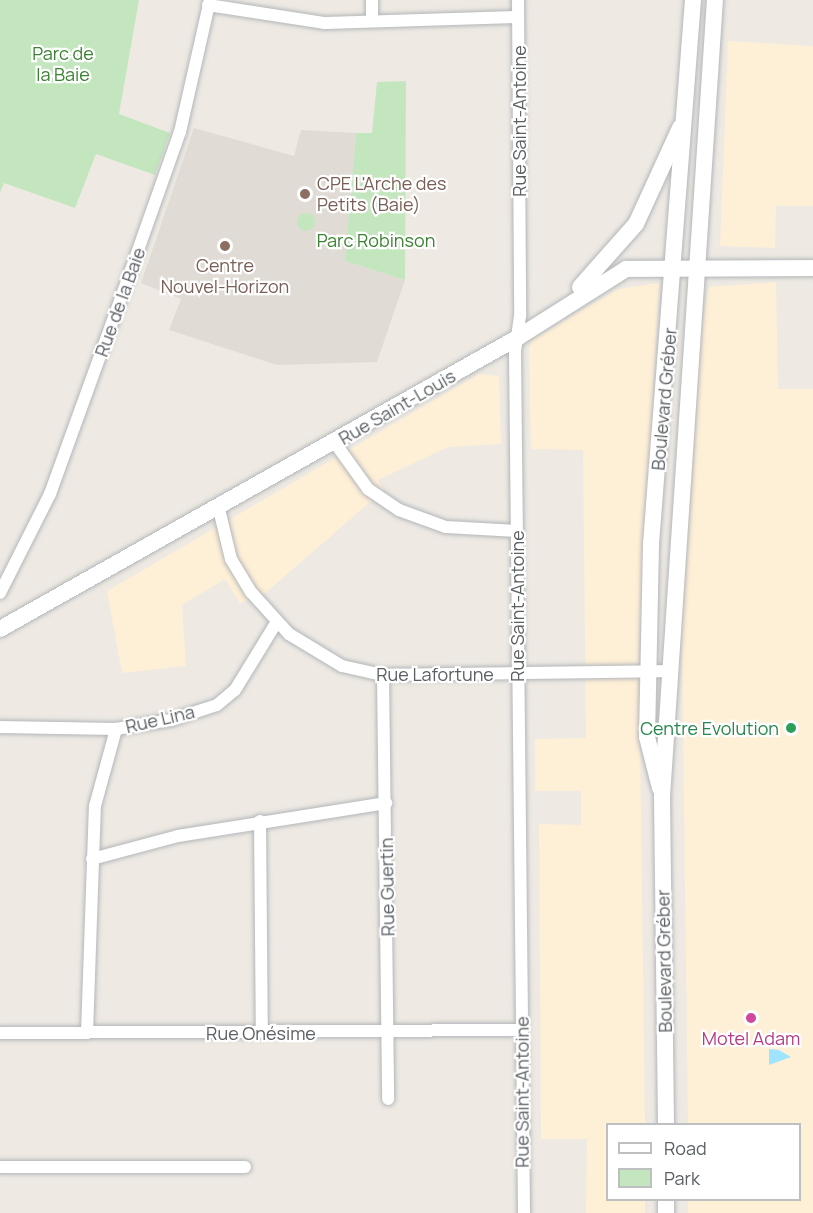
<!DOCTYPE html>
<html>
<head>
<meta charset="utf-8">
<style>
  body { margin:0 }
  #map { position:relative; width:813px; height:1213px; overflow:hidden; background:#eeeae3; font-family:Manrope,sans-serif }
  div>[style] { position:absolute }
  .commercial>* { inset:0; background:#feefd7 }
  .education>* { inset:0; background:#e0dbd4 }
  .green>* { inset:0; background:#c4e6bf }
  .round { border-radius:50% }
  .water>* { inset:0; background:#a1e4ff }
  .roads { filter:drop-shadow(0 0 2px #b3b6ba) drop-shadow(0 0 2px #b3b6ba) }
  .street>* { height:12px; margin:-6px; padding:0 6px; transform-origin:6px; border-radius:6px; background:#fff }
  .secondary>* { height:16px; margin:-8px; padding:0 8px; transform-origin:8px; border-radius:8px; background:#fff }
  .dots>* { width:16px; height:16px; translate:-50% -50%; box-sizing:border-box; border:3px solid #fff; border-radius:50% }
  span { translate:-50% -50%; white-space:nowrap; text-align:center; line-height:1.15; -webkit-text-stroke:4.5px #fff; paint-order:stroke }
  .park-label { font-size:18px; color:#3c8233 }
  .street-label { font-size:18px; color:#5b6063 }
  .education-label { font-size:18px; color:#785e54 }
  .left { translate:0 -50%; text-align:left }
  .leisure-label { font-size:18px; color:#27864d }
  .right { translate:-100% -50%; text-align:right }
  .hotel-label { font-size:18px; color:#b23c85 }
  .legend { position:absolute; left:606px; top:1123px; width:195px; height:78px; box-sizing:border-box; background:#fff; border:2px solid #bdbfc1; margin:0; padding:8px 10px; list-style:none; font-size:18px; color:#5b6063 }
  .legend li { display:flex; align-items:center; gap:12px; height:30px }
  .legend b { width:30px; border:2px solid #bdbfc1 }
</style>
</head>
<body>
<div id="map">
  <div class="commercial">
    <i style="clip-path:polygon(728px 41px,813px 46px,813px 206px,776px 206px,775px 248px,720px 246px)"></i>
    <i style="clip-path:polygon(776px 282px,778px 389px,813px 389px,813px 1213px,688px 1213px,688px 1200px,800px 1200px,800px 1124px,688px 1124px,681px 577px,700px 334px,709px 287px)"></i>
    <i style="clip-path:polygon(659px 283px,639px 654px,645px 1124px,608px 1124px,608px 1200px,645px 1200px,645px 1213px,586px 1213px,587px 1139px,541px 1139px,539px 824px,581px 825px,581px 791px,535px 791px,535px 739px,586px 738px,583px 450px,531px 449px,529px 348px,532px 340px,618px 289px)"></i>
    <i style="clip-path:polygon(479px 374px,499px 376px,501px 444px,448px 447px,378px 480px,384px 490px,264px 594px,240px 603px,225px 579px,182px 605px,186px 666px,122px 673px,107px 591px)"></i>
  </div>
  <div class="education">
    <i style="clip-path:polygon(194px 128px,294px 156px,301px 130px,356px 133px,345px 261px,405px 280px,377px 362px,277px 365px,169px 330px,181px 299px,141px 283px)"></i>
  </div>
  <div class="green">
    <i style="clip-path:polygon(0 0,139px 0,119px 114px,170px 133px,155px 175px,96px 154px,75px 208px,4px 183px,0 193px)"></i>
    <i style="clip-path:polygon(406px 81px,405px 280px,345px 261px,356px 133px,372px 133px,377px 82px)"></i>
    <i class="round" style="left:297px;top:213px;width:18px;height:18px"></i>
  </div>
  <div class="water">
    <i style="clip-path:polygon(769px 1049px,779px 1050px,791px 1057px,769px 1065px)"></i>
  </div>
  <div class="roads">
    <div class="street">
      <i style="left:372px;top:0;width:21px;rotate:90deg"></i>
      <i style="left:518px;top:0;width:316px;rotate:89.6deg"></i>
      <i style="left:520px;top:316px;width:36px;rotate:98deg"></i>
      <i style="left:515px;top:352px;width:861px;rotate:89.4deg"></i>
      <i style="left:208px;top:5px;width:117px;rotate:8.8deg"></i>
      <i style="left:324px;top:23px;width:194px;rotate:-1.8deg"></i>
      <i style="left:335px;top:443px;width:57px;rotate:54.3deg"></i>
      <i style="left:368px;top:489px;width:37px;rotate:34deg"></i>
      <i style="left:399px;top:510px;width:50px;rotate:19.9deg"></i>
      <i style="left:446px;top:527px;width:71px;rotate:3.2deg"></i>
      <i style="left:218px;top:505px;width:56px;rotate:76.5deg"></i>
      <i style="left:231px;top:559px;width:39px;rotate:59deg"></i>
      <i style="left:251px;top:592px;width:57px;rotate:47.9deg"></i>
      <i style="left:289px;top:634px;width:62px;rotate:31.1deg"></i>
      <i style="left:342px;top:666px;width:42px;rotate:12.4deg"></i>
      <i style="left:383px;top:675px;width:287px;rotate:-0.8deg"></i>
      <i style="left:0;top:593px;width:111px;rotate:-63.2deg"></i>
      <i style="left:50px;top:494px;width:238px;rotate:-70.1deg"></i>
      <i style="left:131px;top:270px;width:146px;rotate:-70.5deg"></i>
      <i style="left:180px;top:132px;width:135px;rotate:-77.2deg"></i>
      <i style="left:383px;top:675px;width:424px;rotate:89.3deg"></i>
      <i style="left:0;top:727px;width:116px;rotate:1deg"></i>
      <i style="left:116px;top:729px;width:56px;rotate:-9.3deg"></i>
      <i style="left:171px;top:720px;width:48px;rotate:-18.1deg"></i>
      <i style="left:217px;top:705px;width:23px;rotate:-40deg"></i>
      <i style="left:235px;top:690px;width:79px;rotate:-58.5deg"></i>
      <i style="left:260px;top:821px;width:211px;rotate:89.5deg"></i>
      <i style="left:92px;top:859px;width:89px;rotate:-15deg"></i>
      <i style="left:178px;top:836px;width:211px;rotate:-9deg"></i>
      <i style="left:0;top:1033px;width:521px;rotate:-0.33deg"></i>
      <i style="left:87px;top:1033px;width:227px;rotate:-88deg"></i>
      <i style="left:95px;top:806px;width:80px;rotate:-74.7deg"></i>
      <i style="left:0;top:1167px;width:245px"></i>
    </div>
    <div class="secondary">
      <i style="left:580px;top:287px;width:84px;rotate:-48.4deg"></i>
      <i style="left:636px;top:224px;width:106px;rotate:-65.4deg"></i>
      <i style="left:0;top:629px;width:593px;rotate:-29.37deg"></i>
      <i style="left:517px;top:338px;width:129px;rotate:-32.3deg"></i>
      <i style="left:626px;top:269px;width:187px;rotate:-0.3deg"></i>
      <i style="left:660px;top:788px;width:53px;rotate:-104.3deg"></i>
      <i style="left:647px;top:737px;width:193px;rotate:-88.8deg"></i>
      <i style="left:651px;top:544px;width:546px;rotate:-85.59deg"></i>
      <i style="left:666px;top:1124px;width:327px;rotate:-90.7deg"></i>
      <i style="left:662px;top:797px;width:799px;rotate:-86.2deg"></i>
      <i style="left:666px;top:1200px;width:13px;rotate:90deg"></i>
    </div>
  </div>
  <div class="dots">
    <i style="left:305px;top:194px;background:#8d6e63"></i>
    <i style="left:225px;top:246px;background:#8d6e63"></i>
    <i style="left:791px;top:728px;background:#2e9e5b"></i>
    <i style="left:751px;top:1018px;background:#d1479c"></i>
  </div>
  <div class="park-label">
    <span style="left:63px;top:64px">Parc de<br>la Baie</span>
    <span style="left:376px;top:240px">Parc Robinson</span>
  </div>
  <div class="street-label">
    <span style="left:519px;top:121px;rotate:-90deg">Rue Saint-Antoine</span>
    <span style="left:120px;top:302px;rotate:-70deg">Rue de la Baie</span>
    <span style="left:664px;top:399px;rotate:-85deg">Boulevard Gréber</span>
    <span style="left:397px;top:407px;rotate:-30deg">Rue Saint-Louis</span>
    <span style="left:517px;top:606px;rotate:-90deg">Rue Saint-Antoine</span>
    <span style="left:435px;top:674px">Rue Lafortune</span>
    <span style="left:160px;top:719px;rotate:-13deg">Rue Lina</span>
    <span style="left:387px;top:887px;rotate:-91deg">Rue Guertin</span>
    <span style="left:664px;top:961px;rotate:-91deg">Boulevard Gréber</span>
    <span style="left:261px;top:1033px">Rue Onésime</span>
    <span style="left:522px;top:1092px;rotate:-90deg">Rue Saint-Antoine</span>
  </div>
  <div class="education-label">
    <span class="left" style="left:317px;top:194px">CPE L'Arche des<br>Petits (Baie)</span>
    <span style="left:225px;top:276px">Centre<br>Nouvel-Horizon</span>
  </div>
  <div class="leisure-label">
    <span class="right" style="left:779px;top:728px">Centre Evolution</span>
  </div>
  <div class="hotel-label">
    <span style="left:751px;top:1038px">Motel Adam</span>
  </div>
  <ul class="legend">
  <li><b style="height:8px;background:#fff"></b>Road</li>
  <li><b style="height:16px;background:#c4e6bf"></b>Park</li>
  </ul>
</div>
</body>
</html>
